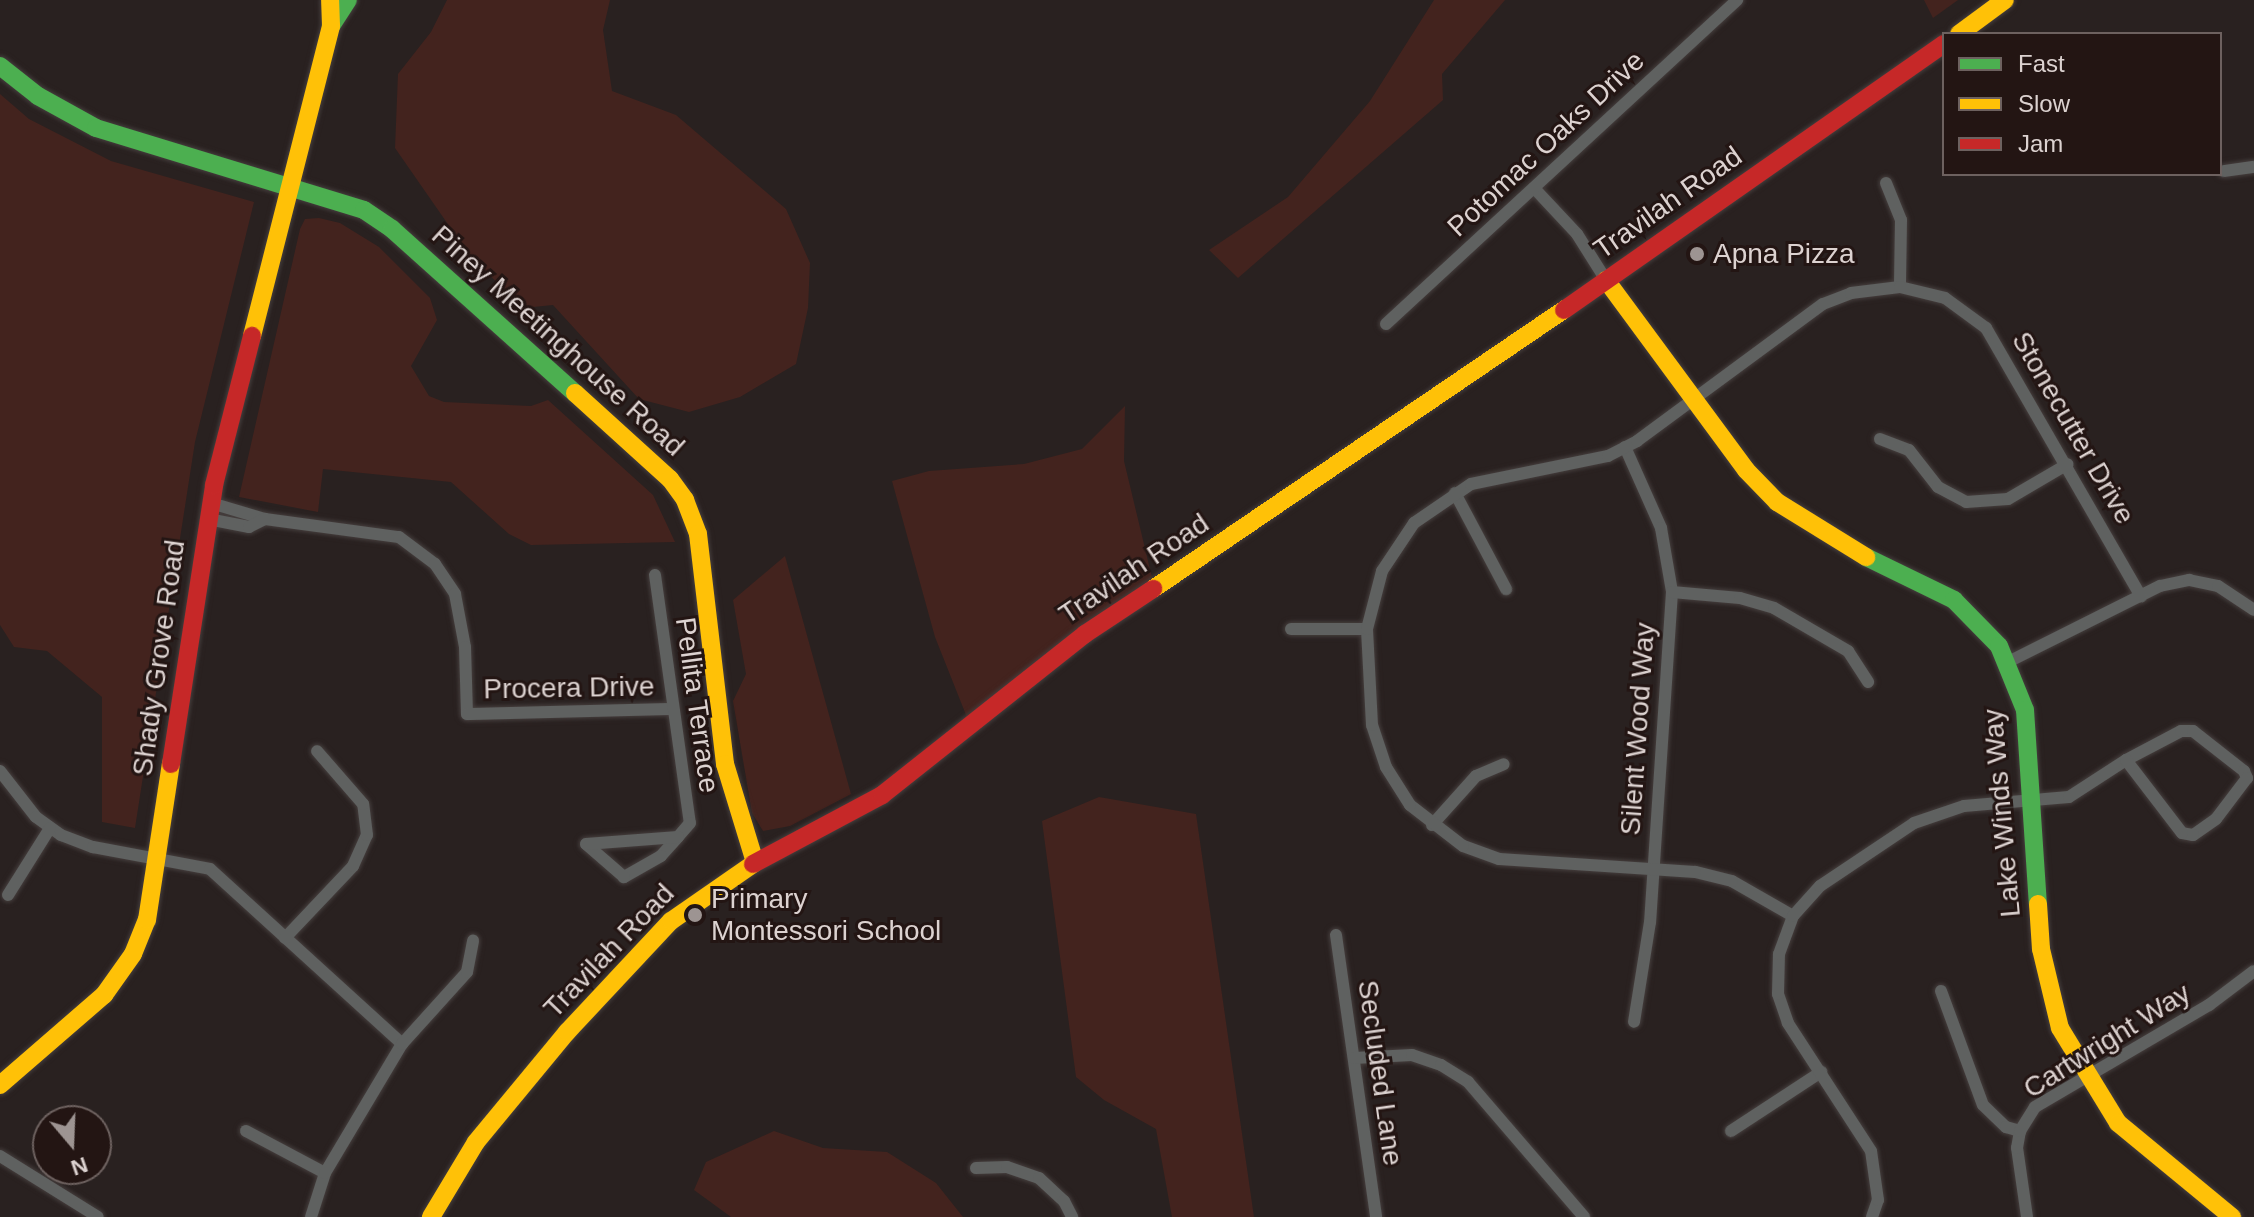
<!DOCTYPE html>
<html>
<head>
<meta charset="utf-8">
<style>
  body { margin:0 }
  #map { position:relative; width:2254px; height:1217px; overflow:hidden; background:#292120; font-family:Helvetica,sans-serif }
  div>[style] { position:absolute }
  .green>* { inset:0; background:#43231e }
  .roads { filter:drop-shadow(0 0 2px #453e3d) drop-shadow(0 0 2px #453e3d) }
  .street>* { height:12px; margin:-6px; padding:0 6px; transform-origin:6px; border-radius:6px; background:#5f6160 }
  .fast>* { height:18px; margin:-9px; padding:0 9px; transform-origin:9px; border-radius:9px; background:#4caf50 }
  .slow>* { height:18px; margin:-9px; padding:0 9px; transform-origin:9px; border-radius:9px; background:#ffc107 }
  .jam>* { height:18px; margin:-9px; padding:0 9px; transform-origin:9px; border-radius:9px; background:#c62828 }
  .dots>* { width:22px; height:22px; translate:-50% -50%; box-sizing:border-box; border:4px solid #231513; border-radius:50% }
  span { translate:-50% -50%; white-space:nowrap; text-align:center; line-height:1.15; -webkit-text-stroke:6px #231513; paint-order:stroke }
  .street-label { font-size:28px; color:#dcd2d0 }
  .poi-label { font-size:28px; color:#dcd2d0 }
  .left { translate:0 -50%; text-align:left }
  .legend { position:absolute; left:1942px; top:32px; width:280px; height:144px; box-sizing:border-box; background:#231513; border:2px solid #6d615f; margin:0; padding:10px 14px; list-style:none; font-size:24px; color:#dcd2d0 }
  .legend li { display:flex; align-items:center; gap:16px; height:40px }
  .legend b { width:40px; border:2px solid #6d615f }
  .north { position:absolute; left:32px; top:1105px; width:80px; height:80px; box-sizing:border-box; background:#231513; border:2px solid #6d615f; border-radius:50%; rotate:161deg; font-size:22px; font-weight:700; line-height:32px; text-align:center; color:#dcd2d0 }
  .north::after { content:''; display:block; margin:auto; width:28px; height:36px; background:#9d9492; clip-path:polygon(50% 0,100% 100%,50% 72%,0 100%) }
</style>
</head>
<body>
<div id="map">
  <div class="green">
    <i style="clip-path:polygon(447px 0,610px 0,603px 30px,612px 91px,676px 115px,786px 209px,810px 263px,808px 308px,796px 364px,740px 397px,689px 412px,639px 399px,553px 305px,523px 308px,470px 256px,395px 148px,398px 74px,431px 32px)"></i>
    <i style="clip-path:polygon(1434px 0,1505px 0,1442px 74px,1443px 100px,1238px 278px,1209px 250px,1288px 197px,1370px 101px)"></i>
    <i style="clip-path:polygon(1924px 0,1958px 0,1933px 18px)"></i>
    <i style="clip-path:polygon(0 94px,29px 119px,111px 161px,254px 202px,195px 442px,135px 828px,102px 822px,102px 697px,47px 651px,14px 647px,0 625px)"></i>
    <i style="clip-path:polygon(319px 218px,340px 223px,379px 247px,430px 298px,437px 320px,411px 366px,429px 396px,444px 402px,531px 406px,548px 400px,653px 495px,675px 542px,531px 545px,509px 534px,451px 482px,323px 469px,318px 512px,239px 497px,300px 229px,305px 219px)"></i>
    <i style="clip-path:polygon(1125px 406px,1124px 461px,1155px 590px,970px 725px,935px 637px,892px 481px,929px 471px,1024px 464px,1082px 449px)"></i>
    <i style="clip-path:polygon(785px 556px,851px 794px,790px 826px,763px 831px,752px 813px,733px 701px,746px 674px,733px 600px)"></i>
    <i style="clip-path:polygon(1099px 797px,1196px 814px,1254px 1217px,1172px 1217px,1156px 1129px,1104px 1100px,1076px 1077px,1042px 821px)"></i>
    <i style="clip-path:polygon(774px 1131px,823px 1148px,887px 1152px,936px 1183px,963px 1217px,731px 1217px,694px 1190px,706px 1162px)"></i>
  </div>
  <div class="roads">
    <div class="street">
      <i style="left:2224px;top:171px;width:30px;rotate:-8deg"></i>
      <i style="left:1886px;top:183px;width:40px;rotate:68deg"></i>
      <i style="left:1901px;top:220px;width:67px;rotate:90.9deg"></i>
      <i style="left:1534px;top:188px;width:63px;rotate:46.9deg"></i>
      <i style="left:1577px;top:234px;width:54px;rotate:57.8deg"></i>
      <i style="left:1386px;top:324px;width:478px;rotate:-42.7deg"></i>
      <i style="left:1880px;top:439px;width:31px;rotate:21deg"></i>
      <i style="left:1909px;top:450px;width:47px;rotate:51.9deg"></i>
      <i style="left:1938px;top:487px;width:32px;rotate:28deg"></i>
      <i style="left:1966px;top:502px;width:42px;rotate:-4.1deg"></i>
      <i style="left:2008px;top:499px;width:69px;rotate:-30.3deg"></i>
      <i style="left:1625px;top:447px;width:89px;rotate:66deg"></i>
      <i style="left:1661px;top:528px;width:65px;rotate:80.2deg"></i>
      <i style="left:1672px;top:592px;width:331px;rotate:93.8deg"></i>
      <i style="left:1650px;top:922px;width:101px;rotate:99.1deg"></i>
      <i style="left:1455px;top:493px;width:109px;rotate:62deg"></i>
      <i style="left:211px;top:503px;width:56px;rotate:16.5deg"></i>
      <i style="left:265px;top:519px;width:135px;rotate:7.7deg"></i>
      <i style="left:399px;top:537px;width:45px;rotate:36.9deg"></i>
      <i style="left:435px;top:564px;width:36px;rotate:56deg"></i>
      <i style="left:455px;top:594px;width:54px;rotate:79.3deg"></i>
      <i style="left:465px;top:647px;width:67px;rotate:88.3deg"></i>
      <i style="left:467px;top:714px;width:206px;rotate:-1.4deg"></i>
      <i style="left:208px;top:519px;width:42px;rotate:11deg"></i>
      <i style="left:249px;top:527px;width:18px;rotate:-27deg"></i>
      <i style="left:655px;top:575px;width:250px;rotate:82deg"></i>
      <i style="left:690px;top:823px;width:18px;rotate:131deg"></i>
      <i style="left:678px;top:837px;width:25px;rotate:132deg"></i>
      <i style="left:661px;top:856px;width:43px;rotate:150.4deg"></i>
      <i style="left:624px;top:877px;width:50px;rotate:-139deg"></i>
      <i style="left:586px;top:844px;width:92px;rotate:-4.4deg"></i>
      <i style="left:1672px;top:592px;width:68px;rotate:5deg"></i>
      <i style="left:1740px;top:598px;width:35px;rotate:16deg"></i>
      <i style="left:1774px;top:608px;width:86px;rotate:30.2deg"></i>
      <i style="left:1848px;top:651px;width:37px;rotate:57deg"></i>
      <i style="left:1291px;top:629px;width:76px"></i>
      <i style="left:2008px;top:662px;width:170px;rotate:-26.6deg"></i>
      <i style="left:2160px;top:586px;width:30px;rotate:-12deg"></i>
      <i style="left:2189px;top:580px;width:30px;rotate:12deg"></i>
      <i style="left:2218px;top:586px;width:43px;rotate:33.7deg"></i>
      <i style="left:0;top:771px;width:58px;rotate:52deg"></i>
      <i style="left:36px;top:817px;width:31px;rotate:36deg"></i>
      <i style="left:61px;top:835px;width:34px;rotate:21deg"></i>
      <i style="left:93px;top:847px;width:119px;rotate:10.6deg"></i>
      <i style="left:210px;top:869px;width:260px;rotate:42.3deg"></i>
      <i style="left:1432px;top:825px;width:66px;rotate:-48.1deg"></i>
      <i style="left:1476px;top:776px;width:30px;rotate:-23deg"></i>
      <i style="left:8px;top:895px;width:79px;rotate:-57.9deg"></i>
      <i style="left:1793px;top:916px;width:70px;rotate:-150.2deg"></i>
      <i style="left:1732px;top:881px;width:38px;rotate:-166deg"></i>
      <i style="left:1695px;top:872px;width:196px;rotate:-176.2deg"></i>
      <i style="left:1499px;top:859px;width:38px;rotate:-160deg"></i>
      <i style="left:1463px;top:846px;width:67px;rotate:-142.3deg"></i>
      <i style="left:1410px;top:805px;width:45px;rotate:-122.3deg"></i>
      <i style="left:1386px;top:767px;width:44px;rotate:-108.4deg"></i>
      <i style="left:1372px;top:725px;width:96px;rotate:-93deg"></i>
      <i style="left:1367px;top:629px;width:60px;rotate:-75.5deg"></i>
      <i style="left:1382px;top:571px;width:58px;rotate:-56.3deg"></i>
      <i style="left:1414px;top:523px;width:69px;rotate:-34.4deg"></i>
      <i style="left:1471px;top:484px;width:140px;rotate:-11.6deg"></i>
      <i style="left:1608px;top:456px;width:33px;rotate:-27deg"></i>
      <i style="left:1637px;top:441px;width:231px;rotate:-36.4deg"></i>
      <i style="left:1823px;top:304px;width:30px;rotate:-21deg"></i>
      <i style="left:1851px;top:293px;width:49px;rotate:-7deg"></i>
      <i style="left:1900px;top:287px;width:46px;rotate:13.7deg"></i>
      <i style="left:1945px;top:298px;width:51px;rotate:36.2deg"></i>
      <i style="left:1986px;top:328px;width:310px;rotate:60deg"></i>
      <i style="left:1336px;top:935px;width:285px;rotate:81.9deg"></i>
      <i style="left:285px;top:938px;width:99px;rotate:-46.6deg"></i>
      <i style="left:353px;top:866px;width:34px;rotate:-66deg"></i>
      <i style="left:367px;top:835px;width:31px;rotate:-97deg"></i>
      <i style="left:363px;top:804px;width:70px;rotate:-131deg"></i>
      <i style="left:1941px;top:991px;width:121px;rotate:69.8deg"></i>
      <i style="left:1983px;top:1105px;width:32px;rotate:44deg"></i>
      <i style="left:2006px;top:1127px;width:15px;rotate:16deg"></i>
      <i style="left:1354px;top:1058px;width:58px;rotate:-3deg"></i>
      <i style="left:1412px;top:1055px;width:31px;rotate:19deg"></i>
      <i style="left:1441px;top:1065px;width:32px;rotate:32deg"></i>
      <i style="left:1468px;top:1082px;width:178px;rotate:49.3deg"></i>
      <i style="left:246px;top:1131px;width:89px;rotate:28deg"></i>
      <i style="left:1731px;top:1131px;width:108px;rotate:-33.2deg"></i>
      <i style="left:0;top:1156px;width:115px;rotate:31.9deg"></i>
      <i style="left:976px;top:1168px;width:31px;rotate:-2deg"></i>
      <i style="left:1007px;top:1167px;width:34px;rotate:19deg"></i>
      <i style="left:1039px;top:1178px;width:34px;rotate:43deg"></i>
      <i style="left:1064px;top:1201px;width:18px;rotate:63deg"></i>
      <i style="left:311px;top:1217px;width:46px;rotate:-72.3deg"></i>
      <i style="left:325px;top:1173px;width:150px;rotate:-59.2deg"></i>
      <i style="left:402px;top:1044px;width:97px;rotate:-47.9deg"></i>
      <i style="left:467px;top:972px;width:32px;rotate:-79deg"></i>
      <i style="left:1872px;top:1217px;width:18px;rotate:-71deg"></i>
      <i style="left:1878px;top:1200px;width:49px;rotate:-98.1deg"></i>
      <i style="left:1871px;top:1151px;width:153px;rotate:-123deg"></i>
      <i style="left:1788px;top:1023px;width:31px;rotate:-109deg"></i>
      <i style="left:1778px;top:994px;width:40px;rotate:-88.6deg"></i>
      <i style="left:1779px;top:954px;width:40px;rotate:-69.8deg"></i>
      <i style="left:1793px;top:916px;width:40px;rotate:-48deg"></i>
      <i style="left:1820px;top:886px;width:113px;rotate:-33.8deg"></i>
      <i style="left:1914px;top:823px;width:53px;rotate:-18.8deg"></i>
      <i style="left:1964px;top:806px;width:105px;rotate:-4.9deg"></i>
      <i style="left:2069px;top:797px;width:68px;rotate:-33deg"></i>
      <i style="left:2126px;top:760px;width:62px;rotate:-27.8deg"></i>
      <i style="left:2181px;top:731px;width:12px"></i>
      <i style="left:2193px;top:731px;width:65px;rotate:38.1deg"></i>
      <i style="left:2244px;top:771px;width:8px;rotate:67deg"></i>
      <i style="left:2247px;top:778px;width:51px;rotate:127.1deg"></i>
      <i style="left:2216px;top:819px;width:28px;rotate:145deg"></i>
      <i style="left:2193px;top:835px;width:11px;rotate:-170deg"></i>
      <i style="left:2182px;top:833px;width:92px;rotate:-127.5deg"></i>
      <i style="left:2027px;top:1217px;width:70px;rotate:-98.2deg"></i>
      <i style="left:2017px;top:1148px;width:17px;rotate:-80deg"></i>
      <i style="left:2020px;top:1131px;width:28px;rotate:-58deg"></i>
      <i style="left:2035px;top:1107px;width:202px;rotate:-30.4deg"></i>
      <i style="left:2209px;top:1005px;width:56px;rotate:-37.1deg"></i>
    </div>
    <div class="fast">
      <i style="left:331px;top:26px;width:31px;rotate:-57deg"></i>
      <i style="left:0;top:66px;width:48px;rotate:38.3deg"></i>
      <i style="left:38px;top:96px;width:66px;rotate:28.9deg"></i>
      <i style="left:96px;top:128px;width:280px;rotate:17deg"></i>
      <i style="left:364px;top:210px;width:34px;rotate:34deg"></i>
      <i style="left:392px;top:229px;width:246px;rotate:41.9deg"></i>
      <i style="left:1866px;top:557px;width:98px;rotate:26deg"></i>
      <i style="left:1954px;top:600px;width:64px;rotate:45.6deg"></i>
      <i style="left:1999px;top:646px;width:69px;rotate:67.9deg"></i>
      <i style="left:2025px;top:710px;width:194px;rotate:86.2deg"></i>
    </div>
    <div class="slow">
      <i style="left:1959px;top:34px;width:57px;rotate:-36.5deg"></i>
      <i style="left:1606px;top:280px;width:236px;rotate:53.6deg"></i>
      <i style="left:1746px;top:470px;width:45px;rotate:45.9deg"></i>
      <i style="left:1777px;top:502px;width:105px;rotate:31.7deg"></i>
      <i style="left:252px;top:336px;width:320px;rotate:-75.7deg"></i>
      <i style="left:331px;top:26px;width:26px;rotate:-92deg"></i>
      <i style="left:575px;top:393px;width:128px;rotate:42.2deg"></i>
      <i style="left:670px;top:479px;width:26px;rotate:54deg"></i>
      <i style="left:685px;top:500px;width:36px;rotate:69deg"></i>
      <i style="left:698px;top:534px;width:232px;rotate:83.3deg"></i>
      <i style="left:725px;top:764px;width:102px;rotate:73deg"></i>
      <i style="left:1153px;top:589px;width:497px;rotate:-34.2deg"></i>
      <i style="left:2038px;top:904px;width:45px;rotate:86.2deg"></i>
      <i style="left:2041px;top:949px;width:81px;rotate:76.5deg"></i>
      <i style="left:2060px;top:1028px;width:111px;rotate:58.6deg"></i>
      <i style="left:2118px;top:1123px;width:148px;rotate:39.5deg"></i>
      <i style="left:0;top:1085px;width:138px;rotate:-40.9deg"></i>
      <i style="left:104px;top:995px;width:50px;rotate:-54.7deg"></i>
      <i style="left:133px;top:954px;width:37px;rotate:-68deg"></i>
      <i style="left:147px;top:920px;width:158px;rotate:-81.3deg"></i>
      <i style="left:431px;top:1217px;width:87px;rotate:-59deg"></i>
      <i style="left:476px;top:1142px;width:143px;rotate:-50.4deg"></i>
      <i style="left:567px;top:1032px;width:152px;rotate:-46.9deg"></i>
      <i style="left:671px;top:921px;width:100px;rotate:-34.8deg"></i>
    </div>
    <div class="jam">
      <i style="left:1564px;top:310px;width:464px;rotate:-35deg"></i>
      <i style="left:171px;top:764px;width:282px;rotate:-81.2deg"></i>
      <i style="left:214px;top:485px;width:154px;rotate:-75.7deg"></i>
      <i style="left:753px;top:864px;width:146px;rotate:-28.1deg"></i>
      <i style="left:882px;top:795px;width:259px;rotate:-38.4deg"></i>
      <i style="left:1085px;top:634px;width:82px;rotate:-33.5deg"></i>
    </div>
  </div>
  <div class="dots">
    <i style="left:1697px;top:254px;background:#9d9492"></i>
    <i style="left:695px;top:915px;background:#9d9492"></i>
  </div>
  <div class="street-label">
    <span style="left:1546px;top:144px;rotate:-43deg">Potomac Oaks Drive</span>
    <span style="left:1668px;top:203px;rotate:-35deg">Travilah Road</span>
    <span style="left:558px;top:341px;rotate:42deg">Piney Meetinghouse Road</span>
    <span style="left:2073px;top:428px;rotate:60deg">Stonecutter Drive</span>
    <span style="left:1134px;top:569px;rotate:-34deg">Travilah Road</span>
    <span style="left:159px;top:658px;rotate:-82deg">Shady Grove Road</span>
    <span style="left:569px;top:688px;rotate:-1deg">Procera Drive</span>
    <span style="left:697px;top:705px;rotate:82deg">Pellita Terrace</span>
    <span style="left:1638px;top:729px;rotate:-86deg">Silent Wood Way</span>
    <span style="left:2002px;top:813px;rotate:-95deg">Lake Winds Way</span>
    <span style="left:609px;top:951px;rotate:-46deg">Travilah Road</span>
    <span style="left:2107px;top:1041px;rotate:-32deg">Cartwright Way</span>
    <span style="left:1380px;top:1073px;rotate:82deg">Secluded Lane</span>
  </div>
  <div class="poi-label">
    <span class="left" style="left:1713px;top:254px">Apna Pizza</span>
    <span class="left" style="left:711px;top:915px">Primary<br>Montessori School</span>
  </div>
  <ul class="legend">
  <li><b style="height:10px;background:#4caf50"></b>Fast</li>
  <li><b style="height:10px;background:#ffc107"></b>Slow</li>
  <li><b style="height:10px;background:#c62828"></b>Jam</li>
  </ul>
  <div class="north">N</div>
</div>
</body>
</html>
